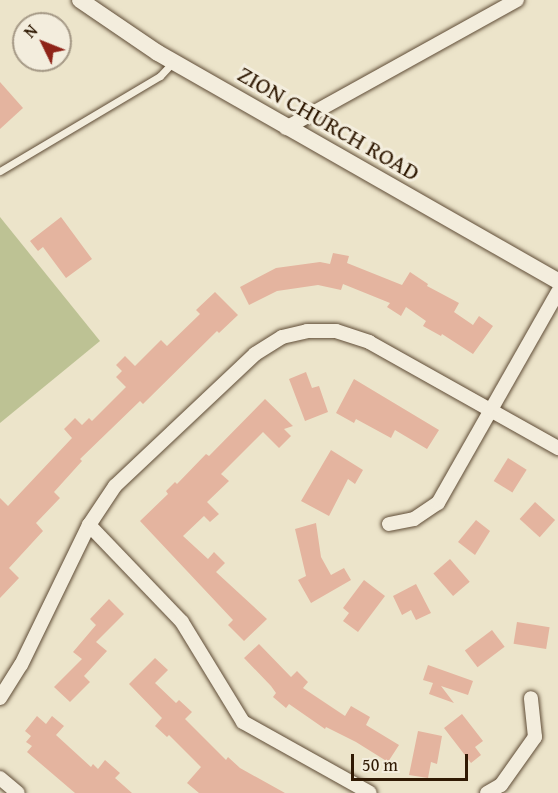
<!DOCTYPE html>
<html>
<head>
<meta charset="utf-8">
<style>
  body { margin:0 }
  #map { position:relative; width:558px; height:793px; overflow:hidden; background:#ece4ca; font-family:"Gentium Book Plus",serif }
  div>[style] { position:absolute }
  .green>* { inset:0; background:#bdc294 }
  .building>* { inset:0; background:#e4b49f; transform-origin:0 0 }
  .roads { filter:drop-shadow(0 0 2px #5f4c36) drop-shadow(0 0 2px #5f4c36) }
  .service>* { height:7px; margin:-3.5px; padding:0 3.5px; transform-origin:3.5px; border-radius:3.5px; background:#f3eddd }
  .minor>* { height:14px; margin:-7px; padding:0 7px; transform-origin:7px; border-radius:7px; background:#f3eddd }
  .tertiary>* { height:16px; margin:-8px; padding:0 8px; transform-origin:8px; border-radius:8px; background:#f3eddd }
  span { translate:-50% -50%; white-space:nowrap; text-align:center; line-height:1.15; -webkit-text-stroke:6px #f3eddd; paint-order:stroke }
  .street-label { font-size:24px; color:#301a04 }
  .north { position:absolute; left:12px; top:12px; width:60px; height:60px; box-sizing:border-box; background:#f3eddd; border:2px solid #a59986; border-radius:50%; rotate:313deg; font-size:16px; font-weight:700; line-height:24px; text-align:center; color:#301a04 }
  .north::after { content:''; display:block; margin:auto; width:21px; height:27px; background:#8f2418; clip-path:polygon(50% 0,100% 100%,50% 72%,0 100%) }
  .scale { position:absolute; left:351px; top:754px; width:117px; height:27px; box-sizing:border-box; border:3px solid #301a04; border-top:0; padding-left:8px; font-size:18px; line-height:21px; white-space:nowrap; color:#301a04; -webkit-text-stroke:4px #f3eddd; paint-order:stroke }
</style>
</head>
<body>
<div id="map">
  <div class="green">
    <i style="clip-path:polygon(0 217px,100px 341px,0 423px)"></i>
  </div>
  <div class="building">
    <i style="clip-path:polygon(0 82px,23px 108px,0 129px)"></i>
    <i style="clip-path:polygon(61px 217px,92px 259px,66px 278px,43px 247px,38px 251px,30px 241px)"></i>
    <i style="clip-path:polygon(333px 253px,349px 256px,347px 263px,402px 285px,410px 272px,428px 284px,427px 286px,459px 303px,454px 312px,473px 325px,479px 316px,493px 326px,473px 354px,442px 334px,441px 336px,423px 326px,426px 321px,406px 307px,401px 316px,387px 307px,390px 303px,343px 284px,341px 290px,318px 285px,277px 291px,249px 305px,240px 287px,276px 268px,320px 262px,330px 264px)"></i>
    <i style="clip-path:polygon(215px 292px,238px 315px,219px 333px,217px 331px,143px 404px,140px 401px,80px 459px,82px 461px,54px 492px,60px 498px,36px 523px,43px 531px,9px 568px,19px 578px,0 598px,0 498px,8px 506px,72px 438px,64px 429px,75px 418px,82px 425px,89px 418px,92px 421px,126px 387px,116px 377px,122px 371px,116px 365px,125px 356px,135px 366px,161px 340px,167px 346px,200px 314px,196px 310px)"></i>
    <i style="clip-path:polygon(306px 372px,312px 388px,319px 386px,328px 412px,305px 421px,289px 379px)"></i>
    <i style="clip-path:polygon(354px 379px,439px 430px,427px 449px,395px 430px,391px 438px,356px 419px,354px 423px,336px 413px)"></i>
    <i style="clip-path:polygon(265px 399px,293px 426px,284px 429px,291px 436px,279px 448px,263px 432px,221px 474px,229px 481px,207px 502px,219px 514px,210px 522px,204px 516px,183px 536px,208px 559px,214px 552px,225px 563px,216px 572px,267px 619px,244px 641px,228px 625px,233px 620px,140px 521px,168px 494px,166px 491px,175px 482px,177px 484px,206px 454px,209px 456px)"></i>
    <i style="clip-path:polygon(331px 450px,363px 470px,355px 484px,348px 479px,329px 516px,301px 501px)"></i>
    <i style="left:508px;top:458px;width:22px;height:27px;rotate:32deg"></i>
    <i style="left:535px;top:502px;width:27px;height:23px;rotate:42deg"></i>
    <i style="clip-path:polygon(476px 520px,490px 531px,475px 555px,458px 542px)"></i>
    <i style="clip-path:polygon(316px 523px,321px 557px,331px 575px,344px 568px,351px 580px,311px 603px,298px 580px,306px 576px,295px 529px)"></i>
    <i style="left:450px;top:559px;width:30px;height:22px;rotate:49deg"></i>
    <i style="clip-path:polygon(364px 580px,385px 596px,358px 632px,343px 621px,349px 613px,343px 608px)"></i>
    <i style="clip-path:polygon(416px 584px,431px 613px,416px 620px,411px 610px,402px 615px,393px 596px)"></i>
    <i style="clip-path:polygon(109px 599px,124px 614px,96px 642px,107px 651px,84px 676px,90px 682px,70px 702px,54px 687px,82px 659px,73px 652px,96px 625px,90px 619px)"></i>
    <i style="left:517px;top:622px;width:33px;height:22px;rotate:9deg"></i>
    <i style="left:492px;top:630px;width:21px;height:34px;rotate:53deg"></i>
    <i style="clip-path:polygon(259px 644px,291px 677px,297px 671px,308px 682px,303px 688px,345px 716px,351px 706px,370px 717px,366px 725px,399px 745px,388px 762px,356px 742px,326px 727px,325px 729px,289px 704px,286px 708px,273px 697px,276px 693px,271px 686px,244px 658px)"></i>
    <i style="clip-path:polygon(155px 658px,168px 670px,155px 683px,176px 703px,179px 700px,192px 712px,185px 719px,226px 760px,228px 757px,240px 768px,285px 793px,199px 793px,187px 783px,201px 767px,169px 735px,167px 737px,155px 726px,162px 718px,129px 684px)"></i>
    <i style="clip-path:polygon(428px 665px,473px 681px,468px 695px,441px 686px,454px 703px,429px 694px,433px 683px,423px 680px)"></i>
    <i style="clip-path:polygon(462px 714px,483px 741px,475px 747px,481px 755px,471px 763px,444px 728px)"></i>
    <i style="clip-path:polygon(37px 716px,46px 724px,52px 716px,64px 726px,56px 735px,91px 767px,93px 764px,98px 769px,105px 760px,120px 773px,115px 778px,132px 793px,75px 793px,27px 752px,32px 746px,26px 742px,31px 736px,25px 731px)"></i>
    <i style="clip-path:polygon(418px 731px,442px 736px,437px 764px,431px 762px,428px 778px,409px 775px)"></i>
  </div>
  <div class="roads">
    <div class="service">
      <i style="left:0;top:171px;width:186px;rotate:-30.7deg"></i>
      <i style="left:160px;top:76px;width:19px;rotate:-47deg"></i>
    </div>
    <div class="minor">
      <i style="left:286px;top:128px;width:264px;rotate:-29deg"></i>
      <i style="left:389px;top:524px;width:25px;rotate:-11deg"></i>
      <i style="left:414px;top:519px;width:29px;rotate:-34deg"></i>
      <i style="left:438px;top:503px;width:243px;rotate:-60.4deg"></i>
      <i style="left:89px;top:525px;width:134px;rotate:46.2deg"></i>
      <i style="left:182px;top:622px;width:117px;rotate:58.6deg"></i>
      <i style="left:243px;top:722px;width:145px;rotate:29.2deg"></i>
      <i style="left:0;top:698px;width:39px;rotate:-58deg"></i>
      <i style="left:21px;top:665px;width:156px;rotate:-64.1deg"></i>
      <i style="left:89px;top:525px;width:47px;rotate:-56.3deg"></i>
      <i style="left:115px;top:486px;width:192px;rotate:-43.3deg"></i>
      <i style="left:255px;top:354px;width:32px;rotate:-32deg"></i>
      <i style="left:282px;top:337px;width:26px;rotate:-13deg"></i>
      <i style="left:307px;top:331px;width:29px"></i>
      <i style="left:336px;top:331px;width:35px;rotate:18deg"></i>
      <i style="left:369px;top:342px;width:217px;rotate:29.3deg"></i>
      <i style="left:0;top:778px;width:23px;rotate:40deg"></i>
      <i style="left:487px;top:793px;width:16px;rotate:-30deg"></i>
      <i style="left:501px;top:785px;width:59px;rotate:-54.7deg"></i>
      <i style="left:535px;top:737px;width:39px;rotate:-96deg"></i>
    </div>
    <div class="tertiary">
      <i style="left:80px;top:0;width:94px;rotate:34.2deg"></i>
      <i style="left:158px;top:53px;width:460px;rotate:29.7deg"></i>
    </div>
  </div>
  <div class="street-label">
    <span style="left:329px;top:123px;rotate:30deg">ZION CHURCH ROAD</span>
  </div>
  <div class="north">N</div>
  <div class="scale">50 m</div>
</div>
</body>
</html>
